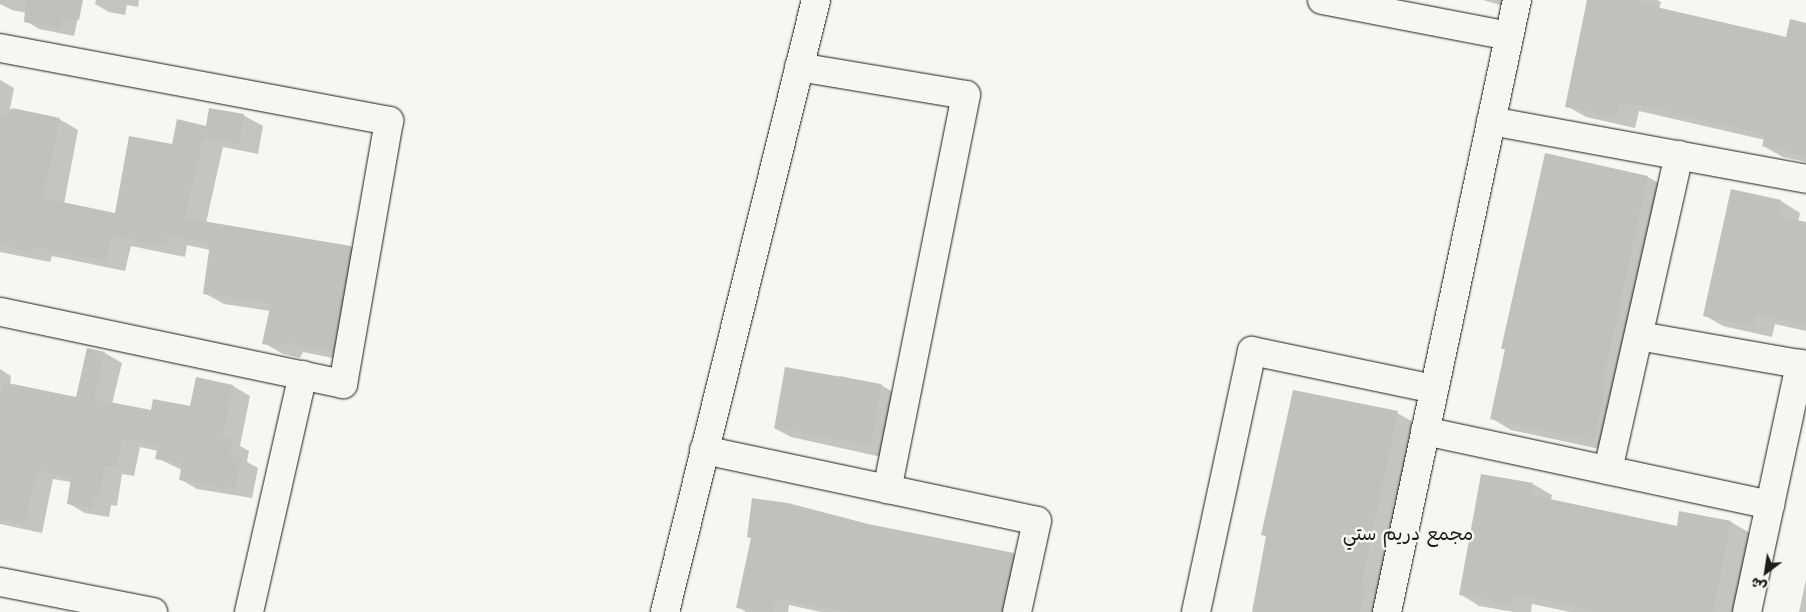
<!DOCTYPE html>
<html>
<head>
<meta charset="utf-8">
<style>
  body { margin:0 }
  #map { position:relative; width:1806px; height:612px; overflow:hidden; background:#f6f6f2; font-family:"Playpen Sans","Playpen Sans Arabic",sans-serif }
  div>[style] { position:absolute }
  .shadow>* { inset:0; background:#0003 }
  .building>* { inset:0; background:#c0c0bd; transform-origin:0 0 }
  .roads { filter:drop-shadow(0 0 1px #1c1c1c) drop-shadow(0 0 1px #1c1c1c) }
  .minor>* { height:28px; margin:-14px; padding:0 14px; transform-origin:14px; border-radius:14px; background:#f6f6f2 }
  span { translate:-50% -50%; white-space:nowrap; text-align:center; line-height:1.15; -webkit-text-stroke:5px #f6f6f2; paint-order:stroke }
  .neighbourhood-label { font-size:19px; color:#1c1c1c }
  .north { position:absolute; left:1741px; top:547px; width:50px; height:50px; -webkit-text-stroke:4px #f6f6f2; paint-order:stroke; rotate:211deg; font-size:14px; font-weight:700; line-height:20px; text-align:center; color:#1c1c1c }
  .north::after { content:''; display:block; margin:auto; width:18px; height:22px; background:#1c1c1c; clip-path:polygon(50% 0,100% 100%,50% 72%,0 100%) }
</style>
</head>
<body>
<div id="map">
  <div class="shadow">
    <i style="clip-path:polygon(0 0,41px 0,79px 13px,74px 36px,39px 29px,26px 21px,27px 13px,12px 10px,0 4px)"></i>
    <i style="clip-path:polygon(96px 0,139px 0,138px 7px,127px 5px,125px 15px,109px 12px,95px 4px)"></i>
    <i style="clip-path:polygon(1483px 0,1506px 0,1504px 6px)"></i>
    <i style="clip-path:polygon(1588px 0,1657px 0,1661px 2px,1659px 9px,1787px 38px,1806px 24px,1806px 162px,1783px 157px,1763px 146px,1765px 140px,1639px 111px,1635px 128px,1586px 117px,1567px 106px)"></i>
    <i style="clip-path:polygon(0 80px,14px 88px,10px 109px,59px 119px,78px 130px,64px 204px,116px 214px,173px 145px,178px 121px,207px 127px,243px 115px,263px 126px,258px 154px,223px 147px,206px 223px,351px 247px,370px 258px,352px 362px,303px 352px,300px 358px,283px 354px,264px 343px,270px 311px,224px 304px,204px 293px,210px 250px,187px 245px,185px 257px,131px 246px,125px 271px,52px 256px,50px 262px,0 252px)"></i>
    <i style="clip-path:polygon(1546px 154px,1648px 177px,1667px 188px,1613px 452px,1511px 430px,1491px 418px,1506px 350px,1502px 348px)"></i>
    <i style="clip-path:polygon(1781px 201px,1800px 213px,1798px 222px,1806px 224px,1806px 331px,1775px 324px,1772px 337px,1723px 326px,1704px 315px)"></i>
    <i style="clip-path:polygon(105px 353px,122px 363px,112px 404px,152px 411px,191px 408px,197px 379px,233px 386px,250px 396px,240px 446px,249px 451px,247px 462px,258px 468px,252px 498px,197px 489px,180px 479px,182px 470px,157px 458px,158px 451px,140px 447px,134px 476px,122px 474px,117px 506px,111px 505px,109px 517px,85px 513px,68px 503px,71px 482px,53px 479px,42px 533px,0 524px,0 369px,11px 376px,10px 384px,77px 398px)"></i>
    <i style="clip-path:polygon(840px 376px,881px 385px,898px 395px,886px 458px,791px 437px,774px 428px)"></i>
    <i style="clip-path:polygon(1397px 413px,1417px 424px,1381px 612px,1253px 612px,1267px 537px,1263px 535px)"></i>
    <i style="clip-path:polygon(1533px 484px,1552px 495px,1551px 500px,1678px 527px,1680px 512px,1731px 522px,1750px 533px,1735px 612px,1570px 612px,1532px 604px,1531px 612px,1514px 612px,1479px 606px,1460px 594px)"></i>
    <i style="clip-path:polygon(867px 525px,1014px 554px,1027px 562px,1016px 612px,821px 612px,789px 605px,788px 612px,746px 612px,738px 607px,752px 539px)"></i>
    <i style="clip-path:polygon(1806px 579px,1806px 612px,1799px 612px)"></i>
  </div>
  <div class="building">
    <i style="clip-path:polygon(26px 0,83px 0,79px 20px,63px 17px,61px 29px,24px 22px)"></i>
    <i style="clip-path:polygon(1587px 0,1639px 0,1639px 3px,1786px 37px,1790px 19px,1806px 23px,1806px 156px,1762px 146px,1765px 134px,1620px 101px,1616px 118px,1565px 107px)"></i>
    <i style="clip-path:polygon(12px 108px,60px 118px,43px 198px,115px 213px,129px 136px,172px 144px,177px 119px,206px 126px,209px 108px,244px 114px,239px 144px,204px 138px,206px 126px,185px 218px,351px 246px,333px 352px,283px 342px,280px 347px,262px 344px,271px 303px,203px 294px,210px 243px,168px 235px,166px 246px,111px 236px,106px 261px,32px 246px,31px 252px,0 245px,0 114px,10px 116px)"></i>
    <i style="clip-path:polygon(1545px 153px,1648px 176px,1602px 385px,1606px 386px,1594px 441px,1490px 419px,1505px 349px,1501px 349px)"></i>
    <i style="clip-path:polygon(1731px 189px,1781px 200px,1778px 216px,1806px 222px,1806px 325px,1756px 314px,1753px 327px,1703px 316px)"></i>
    <i style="clip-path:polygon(87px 348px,105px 352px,94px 399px,151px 410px,153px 399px,190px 406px,196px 377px,233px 385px,223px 436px,232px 440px,230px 455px,241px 457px,235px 489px,179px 480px,182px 464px,155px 459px,158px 446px,122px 438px,117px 467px,105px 465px,100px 497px,94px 496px,92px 508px,67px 504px,71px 477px,36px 470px,25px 524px,0 518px,0 398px,3px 382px,76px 397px)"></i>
    <i style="left:785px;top:367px;width:98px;height:62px;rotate:10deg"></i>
    <i style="clip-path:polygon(1293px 390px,1398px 411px,1361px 586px,1365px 587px,1360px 612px,1252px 612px,1266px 536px,1261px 535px)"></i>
    <i style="clip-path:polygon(1481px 474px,1533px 483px,1531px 495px,1677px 526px,1679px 511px,1731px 521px,1713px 612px,1604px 612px,1513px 594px,1511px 605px,1459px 595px)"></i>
    <i style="clip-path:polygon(752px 498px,788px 503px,868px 524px,1014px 553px,1000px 612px,848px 612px,776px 598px,773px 612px,736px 608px,751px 538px,747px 537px)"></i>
  </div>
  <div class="roads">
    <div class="minor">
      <i style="left:1322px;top:0;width:190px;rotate:10.9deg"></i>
      <i style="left:0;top:48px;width:396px;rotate:10.6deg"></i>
      <i style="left:389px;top:121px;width:267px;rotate:99.9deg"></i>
      <i style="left:343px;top:384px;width:350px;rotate:-168.1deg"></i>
      <i style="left:799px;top:67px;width:169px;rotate:9.5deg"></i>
      <i style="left:966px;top:95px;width:402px;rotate:101.3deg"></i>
      <i style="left:1491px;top:121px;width:320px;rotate:10.4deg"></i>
      <i style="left:1639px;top:336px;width:169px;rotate:9.9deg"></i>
      <i style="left:1425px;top:431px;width:353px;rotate:12.1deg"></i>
      <i style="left:704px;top:450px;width:340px;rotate:12deg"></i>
      <i style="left:1037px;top:521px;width:93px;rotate:102.4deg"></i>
      <i style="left:1608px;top:470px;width:323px;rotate:-77.3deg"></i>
      <i style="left:0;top:582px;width:156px;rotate:11.1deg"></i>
      <i style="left:249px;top:612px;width:243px;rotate:-77.2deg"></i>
      <i style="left:665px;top:612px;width:630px;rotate:-76.14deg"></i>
      <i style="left:1196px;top:612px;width:267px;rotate:-77.9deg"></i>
      <i style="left:1252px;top:351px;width:186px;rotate:11.8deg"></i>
      <i style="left:1387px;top:612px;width:626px;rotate:-78.01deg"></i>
      <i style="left:1747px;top:612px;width:254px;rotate:-77.9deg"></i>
    </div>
  </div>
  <div class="neighbourhood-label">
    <span style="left:1408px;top:533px">مجمع دريم ستي</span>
  </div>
  <div class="north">ش</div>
</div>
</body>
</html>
